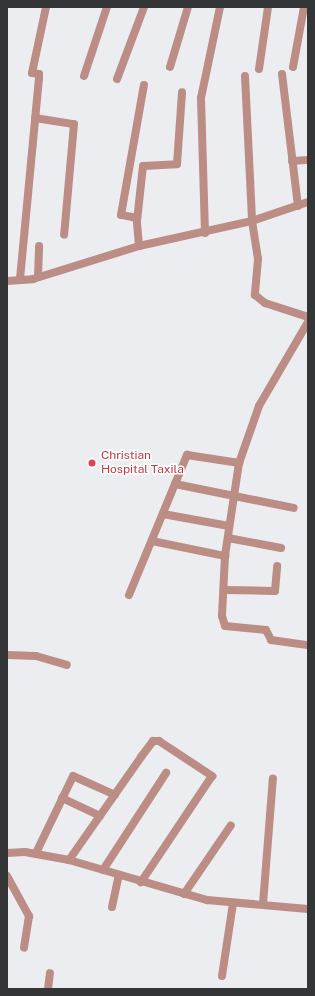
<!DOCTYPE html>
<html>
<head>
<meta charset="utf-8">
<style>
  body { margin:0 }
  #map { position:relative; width:315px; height:996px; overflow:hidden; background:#ebedf1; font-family:"Public Sans",sans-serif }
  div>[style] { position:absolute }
  .minor>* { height:8px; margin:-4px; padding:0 4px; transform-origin:4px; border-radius:4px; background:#bc8d85 }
  .dots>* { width:11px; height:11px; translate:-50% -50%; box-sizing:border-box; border:2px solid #fff; border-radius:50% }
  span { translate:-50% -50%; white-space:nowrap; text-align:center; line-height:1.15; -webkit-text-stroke:3px #fff; paint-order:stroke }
  .health-label { font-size:12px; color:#be3a42 }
  .left { translate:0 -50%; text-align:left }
  .frame { position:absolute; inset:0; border:8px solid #343536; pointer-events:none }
</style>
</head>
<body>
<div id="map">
  <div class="minor">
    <i style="left:170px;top:67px;width:63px;rotate:-73.3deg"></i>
    <i style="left:293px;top:67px;width:61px;rotate:-79.6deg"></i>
    <i style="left:259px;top:69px;width:63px;rotate:-81.7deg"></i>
    <i style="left:282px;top:74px;width:133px;rotate:83.1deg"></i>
    <i style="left:84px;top:76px;width:73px;rotate:-71.6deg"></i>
    <i style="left:245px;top:76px;width:145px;rotate:87.2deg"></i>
    <i style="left:252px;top:221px;width:38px;rotate:81deg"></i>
    <i style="left:258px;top:259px;width:36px;rotate:95deg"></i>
    <i style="left:255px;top:295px;width:13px;rotate:39deg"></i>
    <i style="left:265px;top:303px;width:45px;rotate:18deg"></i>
    <i style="left:117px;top:79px;width:77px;rotate:-69.4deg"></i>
    <i style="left:35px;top:118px;width:39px;rotate:9deg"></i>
    <i style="left:74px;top:124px;width:111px;rotate:95.1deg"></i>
    <i style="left:292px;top:161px;width:16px;rotate:-4deg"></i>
    <i style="left:137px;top:218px;width:16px;rotate:-169deg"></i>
    <i style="left:121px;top:215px;width:132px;rotate:-80deg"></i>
    <i style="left:205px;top:233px;width:135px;rotate:-91.7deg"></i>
    <i style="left:201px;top:98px;width:93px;rotate:-78.2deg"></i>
    <i style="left:139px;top:246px;width:25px;rotate:-95deg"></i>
    <i style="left:137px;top:221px;width:55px;rotate:-83.8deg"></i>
    <i style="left:143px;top:166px;width:34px;rotate:-3deg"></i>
    <i style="left:177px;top:164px;width:72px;rotate:-86deg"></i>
    <i style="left:38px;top:277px;width:31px;rotate:-88deg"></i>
    <i style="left:20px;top:279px;width:201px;rotate:-84.6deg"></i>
    <i style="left:39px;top:79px;width:5px;rotate:-90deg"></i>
    <i style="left:39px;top:74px;width:7px;rotate:-172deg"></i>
    <i style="left:32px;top:73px;width:67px;rotate:-78deg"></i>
    <i style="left:7px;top:281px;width:26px;rotate:-4deg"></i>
    <i style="left:33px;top:279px;width:111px;rotate:-17.3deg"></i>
    <i style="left:139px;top:246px;width:116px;rotate:-12.5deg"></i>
    <i style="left:252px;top:221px;width:59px;rotate:-18.7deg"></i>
    <i style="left:308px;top:322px;width:97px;rotate:120.3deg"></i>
    <i style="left:259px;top:406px;width:60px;rotate:109.3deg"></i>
    <i style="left:239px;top:463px;width:94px;rotate:98.6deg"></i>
    <i style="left:225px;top:556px;width:60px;rotate:92.9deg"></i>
    <i style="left:222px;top:616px;width:10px;rotate:73deg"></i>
    <i style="left:225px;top:626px;width:41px;rotate:5.6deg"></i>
    <i style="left:266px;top:630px;width:11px;rotate:63deg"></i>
    <i style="left:271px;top:640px;width:37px;rotate:8deg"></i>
    <i style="left:175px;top:484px;width:121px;rotate:11.4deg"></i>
    <i style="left:163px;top:514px;width:67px;rotate:10.3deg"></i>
    <i style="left:228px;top:538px;width:54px;rotate:10.7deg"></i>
    <i style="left:152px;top:541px;width:75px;rotate:11.6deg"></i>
    <i style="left:224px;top:590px;width:51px;rotate:1.1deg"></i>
    <i style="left:275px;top:591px;width:25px;rotate:-85deg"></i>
    <i style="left:129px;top:595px;width:152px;rotate:-67.5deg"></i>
    <i style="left:187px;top:455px;width:53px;rotate:8.7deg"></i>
    <i style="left:7px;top:655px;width:29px;rotate:2deg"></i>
    <i style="left:36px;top:656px;width:32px;rotate:16deg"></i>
    <i style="left:62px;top:798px;width:42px;rotate:25.3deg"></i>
    <i style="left:7px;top:853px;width:18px;rotate:-3deg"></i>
    <i style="left:25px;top:852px;width:45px;rotate:10.3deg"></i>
    <i style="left:69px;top:860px;width:144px;rotate:16.2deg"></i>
    <i style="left:207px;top:900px;width:101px;rotate:5.1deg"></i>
    <i style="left:36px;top:853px;width:85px;rotate:-64.3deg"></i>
    <i style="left:73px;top:776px;width:46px;rotate:24.3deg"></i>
    <i style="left:69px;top:860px;width:126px;rotate:-55deg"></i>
    <i style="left:141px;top:757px;width:20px;rotate:-53deg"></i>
    <i style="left:153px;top:741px;width:6px"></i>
    <i style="left:159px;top:741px;width:64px;rotate:33.4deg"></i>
    <i style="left:212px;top:776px;width:128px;rotate:123.8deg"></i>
    <i style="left:103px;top:870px;width:116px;rotate:-57deg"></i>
    <i style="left:7px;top:876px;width:46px;rotate:61.2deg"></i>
    <i style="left:29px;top:916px;width:32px;rotate:99deg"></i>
    <i style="left:184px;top:894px;width:83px;rotate:-55.7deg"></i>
    <i style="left:263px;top:904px;width:126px;rotate:-85.5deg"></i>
    <i style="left:112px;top:907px;width:33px;rotate:-78deg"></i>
    <i style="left:222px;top:976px;width:74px;rotate:-81.4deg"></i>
    <i style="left:48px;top:989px;width:16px;rotate:-83deg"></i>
  </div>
  <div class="dots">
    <i style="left:92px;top:463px;background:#e0444e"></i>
  </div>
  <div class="health-label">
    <span class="left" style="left:101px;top:463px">Christian<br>Hospital Taxila</span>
  </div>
  <div class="frame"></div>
</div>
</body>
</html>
